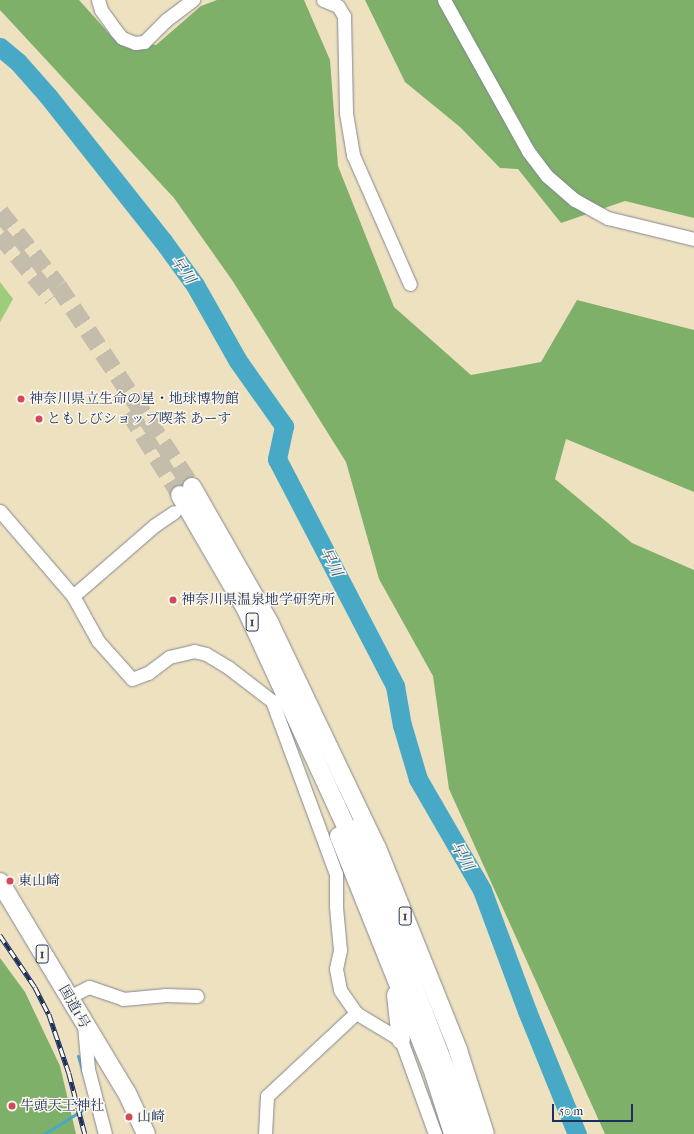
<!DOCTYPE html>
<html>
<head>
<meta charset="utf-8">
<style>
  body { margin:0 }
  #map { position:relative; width:694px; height:1134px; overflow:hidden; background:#eee1c0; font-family:"IM FELL French Canon","Noto Serif JP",serif }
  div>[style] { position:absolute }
  .green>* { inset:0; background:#9dcc7a }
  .forest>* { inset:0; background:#7eb06a }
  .stream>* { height:3px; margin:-1.5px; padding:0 1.5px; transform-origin:1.5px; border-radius:1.5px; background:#48a9c7 }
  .river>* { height:19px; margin:-9.5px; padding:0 9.5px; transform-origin:9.5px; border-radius:9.5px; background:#48a9c7 }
  .highway-tunnel>* { height:18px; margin-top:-9px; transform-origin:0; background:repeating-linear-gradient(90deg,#c4bdac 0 18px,transparent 0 27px) }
  .roads { filter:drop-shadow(0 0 1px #84888f) drop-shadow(0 0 1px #84888f) }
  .minor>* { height:13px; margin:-6.5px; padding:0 6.5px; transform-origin:6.5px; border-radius:6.5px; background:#fff }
  .highway>* { height:18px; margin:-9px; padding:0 9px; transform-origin:9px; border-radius:9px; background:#fff }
  .rail>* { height:4.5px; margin-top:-2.25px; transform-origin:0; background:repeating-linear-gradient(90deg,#fbf7ec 0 9px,#1b2f5e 0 18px); box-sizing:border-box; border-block:1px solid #1b2f5e }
  .dots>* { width:11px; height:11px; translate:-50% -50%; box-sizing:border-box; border:2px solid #fbf7ec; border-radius:50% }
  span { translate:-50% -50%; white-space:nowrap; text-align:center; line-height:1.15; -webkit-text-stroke:3px #fbf7ec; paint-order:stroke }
  .shield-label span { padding:1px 3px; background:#fbf7ec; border:1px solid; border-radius:3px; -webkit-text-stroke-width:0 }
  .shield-label { font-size:13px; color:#1b2f5e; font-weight:700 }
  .poi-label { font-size:14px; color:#1b2f5e }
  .left { translate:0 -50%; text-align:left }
  .street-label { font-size:14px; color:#1b2f5e }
  .water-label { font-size:15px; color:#2b5a83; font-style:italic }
  .scale { position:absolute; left:552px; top:1104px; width:81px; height:18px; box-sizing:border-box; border:2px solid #1b2f5e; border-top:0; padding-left:5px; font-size:12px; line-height:14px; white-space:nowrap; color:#1b2f5e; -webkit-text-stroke:3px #fbf7ec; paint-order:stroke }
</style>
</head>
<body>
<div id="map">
  <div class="green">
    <i style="clip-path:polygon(0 282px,13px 299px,0 322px)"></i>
  </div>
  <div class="forest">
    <i style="clip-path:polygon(0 0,79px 0,114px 39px,156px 45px,201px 6px,217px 0,304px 0,330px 60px,338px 166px,394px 307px,471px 375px,541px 362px,577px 300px,694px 330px,694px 492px,566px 439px,555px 479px,632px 543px,694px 570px,694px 1134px,605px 1134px,449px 789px,433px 676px,379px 579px,346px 462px,232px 280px,174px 198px,0 10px)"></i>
    <i style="clip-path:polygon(365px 0,694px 0,694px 218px,625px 201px,561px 223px,518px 169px,500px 168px,460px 127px,405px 82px)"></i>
    <i style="clip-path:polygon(0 958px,25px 992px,60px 1066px,76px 1134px,0 1134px)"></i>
  </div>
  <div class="stream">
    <i style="left:78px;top:1056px;width:17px;rotate:73deg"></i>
    <i style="left:44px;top:1134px;width:57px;rotate:-32deg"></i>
  </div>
  <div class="river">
    <i style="left:0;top:47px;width:23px;rotate:40deg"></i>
    <i style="left:18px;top:62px;width:45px;rotate:48.6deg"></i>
    <i style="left:48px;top:96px;width:185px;rotate:51.6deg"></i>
    <i style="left:163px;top:241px;width:54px;rotate:54deg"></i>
    <i style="left:195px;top:285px;width:87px;rotate:60.5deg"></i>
    <i style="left:238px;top:361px;width:80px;rotate:54.7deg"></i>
    <i style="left:284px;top:426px;width:34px;rotate:102deg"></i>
    <i style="left:277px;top:459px;width:256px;rotate:62.5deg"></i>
    <i style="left:395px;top:686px;width:40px;rotate:80deg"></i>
    <i style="left:402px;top:725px;width:56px;rotate:73.5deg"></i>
    <i style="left:418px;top:779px;width:128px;rotate:60deg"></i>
    <i style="left:482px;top:890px;width:129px;rotate:69.6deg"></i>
    <i style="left:527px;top:1011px;width:133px;rotate:67.9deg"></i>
  </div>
  <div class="highway-tunnel">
    <i style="left:0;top:212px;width:94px;rotate:51.9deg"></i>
    <i style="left:58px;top:286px;width:242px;rotate:56.3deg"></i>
    <i style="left:0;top:235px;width:82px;rotate:50.5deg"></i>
    <i style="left:129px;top:412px;width:97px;rotate:58.4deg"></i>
  </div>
  <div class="roads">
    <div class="minor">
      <i style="left:98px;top:0;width:10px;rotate:73deg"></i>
      <i style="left:101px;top:10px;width:26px;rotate:54deg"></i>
      <i style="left:116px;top:31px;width:9px;rotate:49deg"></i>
      <i style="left:122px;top:38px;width:14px;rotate:21deg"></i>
      <i style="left:135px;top:43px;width:9px;rotate:-6deg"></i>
      <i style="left:144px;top:42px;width:31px;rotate:-45deg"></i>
      <i style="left:166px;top:20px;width:34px;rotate:-37deg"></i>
      <i style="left:323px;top:0;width:16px;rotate:22deg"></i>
      <i style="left:338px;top:6px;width:12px;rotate:59deg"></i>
      <i style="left:344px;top:16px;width:97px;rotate:88.8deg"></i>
      <i style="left:346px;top:113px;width:43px;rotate:80.5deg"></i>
      <i style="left:353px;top:155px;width:141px;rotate:66.2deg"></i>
      <i style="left:444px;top:0;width:173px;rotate:60.9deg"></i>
      <i style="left:528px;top:151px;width:31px;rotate:53deg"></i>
      <i style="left:547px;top:176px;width:37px;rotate:41deg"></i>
      <i style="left:575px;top:200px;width:38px;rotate:29deg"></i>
      <i style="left:608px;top:218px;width:89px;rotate:13.7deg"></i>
      <i style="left:0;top:511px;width:112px;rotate:49.3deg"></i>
      <i style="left:73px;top:596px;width:51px;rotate:60.9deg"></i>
      <i style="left:98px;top:641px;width:51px;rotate:48.2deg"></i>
      <i style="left:132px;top:679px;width:17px;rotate:-21deg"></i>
      <i style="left:148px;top:673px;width:26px;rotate:-37deg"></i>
      <i style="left:169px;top:657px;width:26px;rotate:-13deg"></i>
      <i style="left:194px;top:651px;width:12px;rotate:14deg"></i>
      <i style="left:206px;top:654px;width:27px;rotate:31deg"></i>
      <i style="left:229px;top:668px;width:54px;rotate:37.5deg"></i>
      <i style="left:272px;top:701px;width:184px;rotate:69.7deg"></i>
      <i style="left:336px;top:874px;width:33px;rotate:90deg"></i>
      <i style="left:336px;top:907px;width:43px;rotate:84.7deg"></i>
      <i style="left:340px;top:950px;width:19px;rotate:102deg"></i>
      <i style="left:336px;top:969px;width:21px;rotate:79deg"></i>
      <i style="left:340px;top:990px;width:28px;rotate:55deg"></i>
      <i style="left:356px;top:1013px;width:52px;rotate:31deg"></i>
      <i style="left:401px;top:1040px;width:100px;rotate:70.1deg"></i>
      <i style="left:73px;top:596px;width:108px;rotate:-40.9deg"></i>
      <i style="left:155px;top:525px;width:23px;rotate:-34deg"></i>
      <i style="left:69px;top:997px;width:22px;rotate:-27deg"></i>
      <i style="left:89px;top:987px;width:36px;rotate:19deg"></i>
      <i style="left:123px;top:999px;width:43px;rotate:-5.3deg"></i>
      <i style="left:166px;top:995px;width:31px;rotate:2deg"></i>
      <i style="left:84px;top:1026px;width:43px;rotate:84.7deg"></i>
      <i style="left:88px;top:1069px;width:67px;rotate:75.3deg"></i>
      <i style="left:265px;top:1134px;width:38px;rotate:-87deg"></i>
      <i style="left:267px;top:1096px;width:122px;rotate:-43deg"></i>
    </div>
    <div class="highway">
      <i style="left:192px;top:487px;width:158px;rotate:60.3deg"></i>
      <i style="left:270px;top:624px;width:248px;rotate:64.5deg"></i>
      <i style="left:377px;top:848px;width:218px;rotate:68.1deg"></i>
      <i style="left:458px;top:1050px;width:88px;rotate:72.2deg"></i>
      <i style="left:180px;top:495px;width:129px;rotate:59.9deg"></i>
      <i style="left:245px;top:607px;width:268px;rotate:65.3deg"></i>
      <i style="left:358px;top:828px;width:55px;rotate:74.2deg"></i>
      <i style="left:373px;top:881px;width:239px;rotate:68.9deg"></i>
      <i style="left:459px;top:1104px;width:31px;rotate:73deg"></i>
      <i style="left:339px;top:836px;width:256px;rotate:68.2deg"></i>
      <i style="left:434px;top:1074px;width:63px;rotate:72.4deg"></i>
      <i style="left:0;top:882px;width:246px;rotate:59deg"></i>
      <i style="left:127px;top:1093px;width:45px;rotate:65.1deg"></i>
      <i style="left:396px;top:995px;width:45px;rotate:83.7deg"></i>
    </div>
  </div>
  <div class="rail">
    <i style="left:0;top:935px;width:63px;rotate:56.1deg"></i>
    <i style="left:35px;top:987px;width:30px;rotate:63deg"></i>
    <i style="left:49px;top:1014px;width:62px;rotate:71.3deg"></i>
    <i style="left:69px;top:1073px;width:63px;rotate:75.3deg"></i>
  </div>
  <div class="dots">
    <i style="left:21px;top:399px;background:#d1495b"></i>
    <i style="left:39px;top:419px;background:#d1495b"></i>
    <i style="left:173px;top:600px;background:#d1495b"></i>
    <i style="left:10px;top:881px;background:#d1495b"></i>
    <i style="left:12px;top:1106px;background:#d1495b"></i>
    <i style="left:129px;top:1117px;background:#d1495b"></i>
  </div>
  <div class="shield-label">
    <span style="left:252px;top:622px">1</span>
    <span style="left:405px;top:916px">1</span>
    <span style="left:42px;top:954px">1</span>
  </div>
  <div class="poi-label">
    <span class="left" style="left:29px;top:399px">神奈川県立生命の星・地球博物館</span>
    <span class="left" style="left:47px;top:419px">ともしびショップ喫茶 あーす</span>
    <span class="left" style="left:181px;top:600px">神奈川県温泉地学研究所</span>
    <span class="left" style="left:18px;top:881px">東山崎</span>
    <span class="left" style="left:20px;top:1106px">牛頭天王神社</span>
    <span class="left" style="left:137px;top:1117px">山崎</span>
  </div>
  <div class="street-label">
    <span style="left:74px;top:1007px;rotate:60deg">国道1号</span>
  </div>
  <div class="water-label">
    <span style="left:183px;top:270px;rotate:55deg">早川</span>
    <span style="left:331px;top:562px;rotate:63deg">早川</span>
    <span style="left:462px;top:856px;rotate:60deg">早川</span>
  </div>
  <div class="scale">50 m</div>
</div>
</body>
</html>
